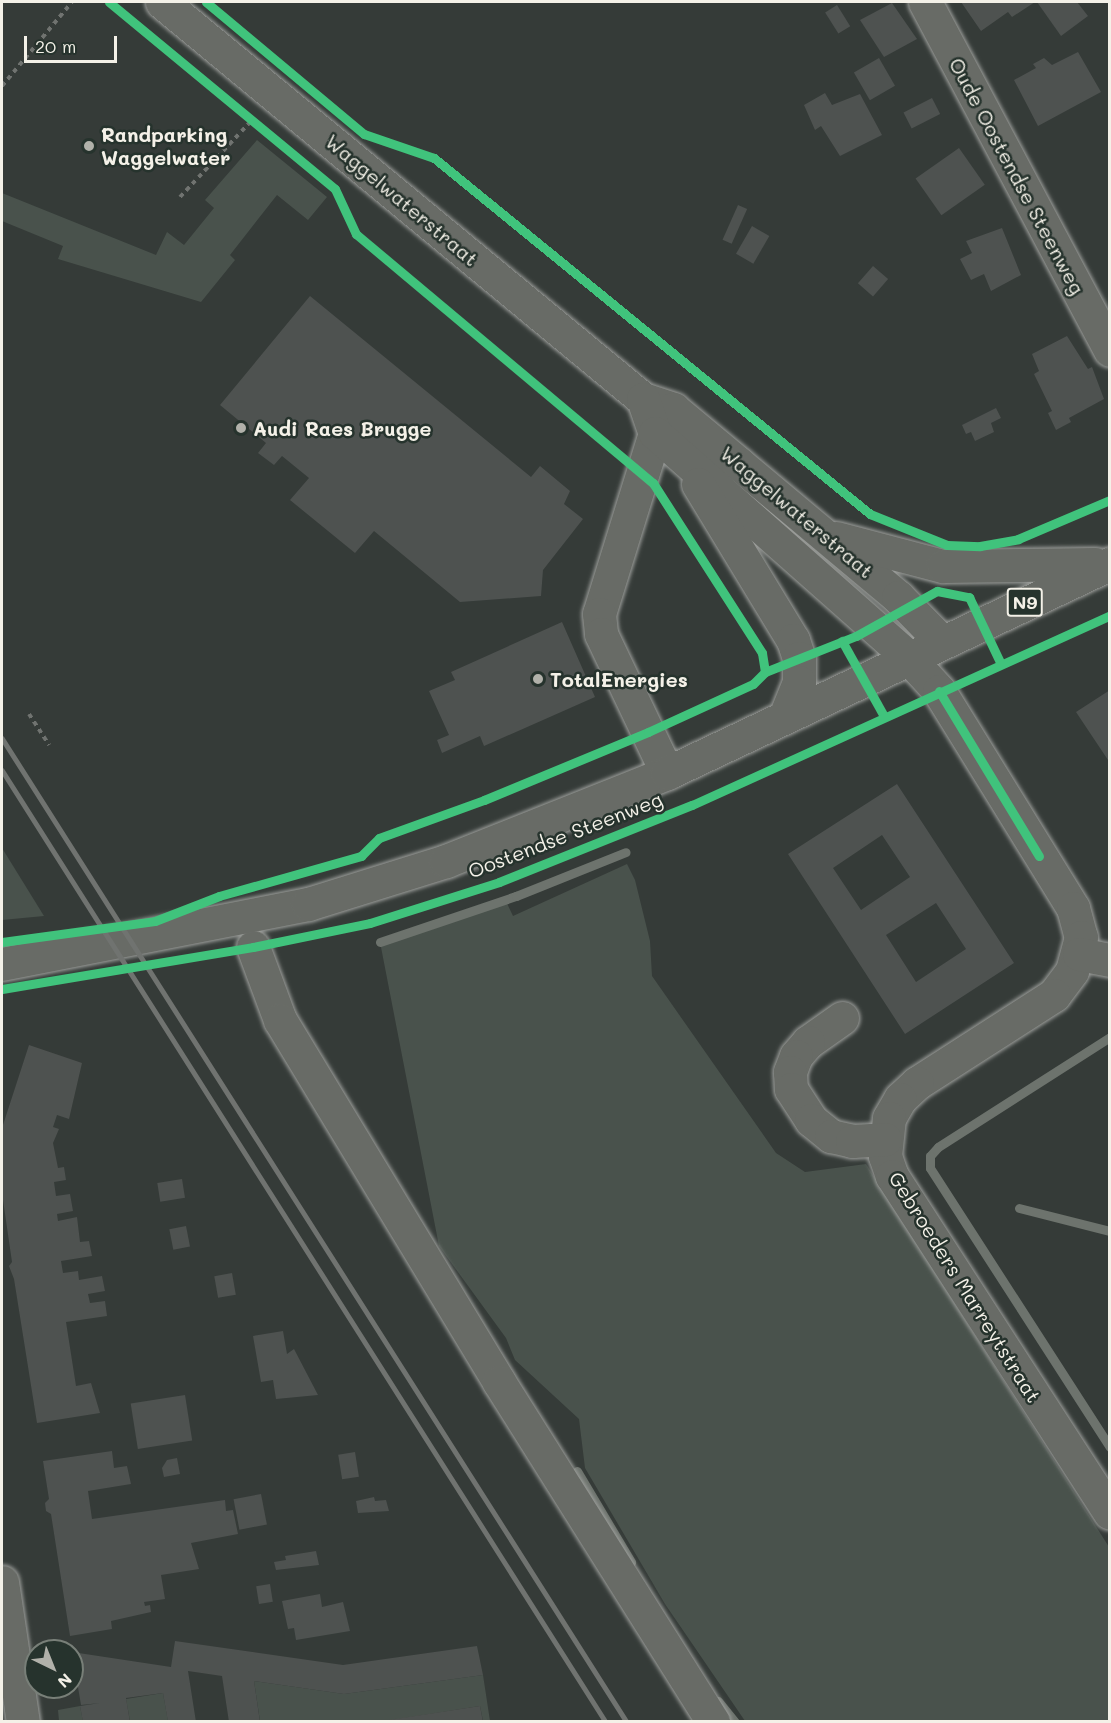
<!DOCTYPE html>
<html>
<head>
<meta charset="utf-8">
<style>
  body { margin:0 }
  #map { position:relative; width:1111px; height:1723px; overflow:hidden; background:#353b38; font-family:Mali,sans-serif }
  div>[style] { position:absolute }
  .green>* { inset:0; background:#49524c }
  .stream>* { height:9px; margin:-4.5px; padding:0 4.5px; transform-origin:4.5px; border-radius:4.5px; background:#6d736d }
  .building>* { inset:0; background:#4e5250; transform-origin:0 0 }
  .path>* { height:4px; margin-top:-2px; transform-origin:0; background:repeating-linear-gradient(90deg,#707370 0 4.5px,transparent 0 9px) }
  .roads { filter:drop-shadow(0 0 2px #9c9e9b) drop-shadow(0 0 2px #9c9e9b) }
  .minor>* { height:33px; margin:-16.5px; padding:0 16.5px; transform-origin:16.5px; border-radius:16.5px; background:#686b66 }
  .major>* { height:33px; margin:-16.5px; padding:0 16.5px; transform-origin:16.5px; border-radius:16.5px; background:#686b66 }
  .rail>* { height:4.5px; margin:-2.25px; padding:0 2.25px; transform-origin:2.25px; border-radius:2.25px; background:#707370 }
  .cycleway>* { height:9px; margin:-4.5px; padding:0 4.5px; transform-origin:4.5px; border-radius:4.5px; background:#40c37c }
  .dots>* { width:16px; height:16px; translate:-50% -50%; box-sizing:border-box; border:3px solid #26332d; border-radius:50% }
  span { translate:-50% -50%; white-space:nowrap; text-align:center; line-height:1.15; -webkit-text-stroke:5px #26332d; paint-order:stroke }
  .shield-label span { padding:2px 4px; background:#26332d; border:2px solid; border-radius:4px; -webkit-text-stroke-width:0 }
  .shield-label { font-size:18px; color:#f4f1e8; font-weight:700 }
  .poi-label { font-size:20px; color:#f4f1e8; font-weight:700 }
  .left { translate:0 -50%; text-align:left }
  .street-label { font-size:20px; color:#f4f1e8 }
  .frame { position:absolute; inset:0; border:3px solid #f4f1e8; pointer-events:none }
  .north { position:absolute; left:24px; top:1639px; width:60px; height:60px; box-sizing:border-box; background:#26332d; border:2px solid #787f78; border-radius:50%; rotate:137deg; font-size:16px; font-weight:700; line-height:24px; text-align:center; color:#f4f1e8 }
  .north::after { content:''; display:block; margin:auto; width:21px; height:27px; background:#b1b1aa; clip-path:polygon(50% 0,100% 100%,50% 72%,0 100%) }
  .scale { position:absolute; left:24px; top:36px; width:93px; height:27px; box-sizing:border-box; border:3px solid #f4f1e8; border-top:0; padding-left:8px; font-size:18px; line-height:21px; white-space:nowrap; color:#f4f1e8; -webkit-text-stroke:4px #26332d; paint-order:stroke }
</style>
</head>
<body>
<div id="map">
  <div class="green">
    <i style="clip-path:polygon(257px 140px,327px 197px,308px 220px,277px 195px,230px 255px,235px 260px,201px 302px,58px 259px,63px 246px,2px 221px,2px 193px,156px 255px,167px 232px,184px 245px,214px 208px,205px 200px)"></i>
    <i style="clip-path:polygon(2px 848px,44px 916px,2px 920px)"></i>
    <i style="clip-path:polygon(627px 864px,635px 880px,650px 941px,652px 976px,776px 1153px,805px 1172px,866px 1164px,1109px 1547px,1109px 1721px,745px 1721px,665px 1604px,585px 1468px,579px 1419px,515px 1360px,506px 1338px,439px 1246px,380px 942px,505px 899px,513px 916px)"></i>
    <i style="clip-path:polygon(483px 1675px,490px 1721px,483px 1721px,480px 1706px,380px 1722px,260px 1721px,254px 1681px,344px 1694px)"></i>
    <i style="clip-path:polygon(163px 1693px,168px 1721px,130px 1721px,126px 1699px)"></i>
    <i style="clip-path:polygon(80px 1706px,83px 1721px,59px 1721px,58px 1710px)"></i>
  </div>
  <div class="stream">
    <i style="left:380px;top:942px;width:144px;rotate:-18.7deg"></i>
    <i style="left:516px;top:896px;width:118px;rotate:-21.8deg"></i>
    <i style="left:1110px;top:1037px;width:204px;rotate:147.4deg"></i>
    <i style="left:938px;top:1147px;width:12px;rotate:132deg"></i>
    <i style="left:930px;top:1156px;width:12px;rotate:90deg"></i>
    <i style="left:930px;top:1168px;width:332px;rotate:57.2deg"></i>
    <i style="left:1019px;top:1208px;width:94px;rotate:14.2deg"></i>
    <i style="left:577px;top:1471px;width:106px;rotate:59.3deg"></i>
    <i style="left:718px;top:1701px;width:27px;rotate:51deg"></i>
  </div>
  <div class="building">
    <i style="clip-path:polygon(961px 2px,1035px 2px,1012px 17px,1008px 12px,981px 31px)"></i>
    <i style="clip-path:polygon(1037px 2px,1077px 2px,1088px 16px,1061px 36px)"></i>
    <i style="clip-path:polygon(892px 3px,917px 39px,884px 57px,860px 20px)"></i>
    <i style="left:837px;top:5px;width:25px;height:14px;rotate:58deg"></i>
    <i style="clip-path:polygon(1078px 52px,1101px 92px,1038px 126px,1014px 80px,1036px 68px,1033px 64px,1044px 58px,1052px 65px)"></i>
    <i style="left:879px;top:58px;width:32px;height:29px;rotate:60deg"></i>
    <i style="clip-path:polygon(825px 93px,832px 105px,860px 94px,882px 135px,840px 156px,821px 126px,815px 130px,804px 105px)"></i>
    <i style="left:932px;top:98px;width:18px;height:32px;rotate:63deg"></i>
    <i style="left:959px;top:148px;width:45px;height:53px;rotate:55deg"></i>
    <i style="left:738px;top:205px;width:10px;height:38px;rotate:24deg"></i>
    <i style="left:752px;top:226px;width:20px;height:32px;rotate:30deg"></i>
    <i style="clip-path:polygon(1002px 228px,1021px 275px,991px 291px,984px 274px,971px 280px,960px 259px,972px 253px,966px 241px)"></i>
    <i style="left:873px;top:266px;width:20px;height:23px;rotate:41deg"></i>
    <i style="clip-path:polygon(310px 296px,531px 477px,540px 466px,570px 491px,564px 504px,583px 519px,543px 570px,541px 596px,460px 602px,374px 531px,355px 553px,290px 500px,309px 478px,282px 456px,274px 465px,258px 453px,266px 443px,220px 405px)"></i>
    <i style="clip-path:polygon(1067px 336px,1088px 369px,1092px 367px,1104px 399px,1069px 418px,1071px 422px,1056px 430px,1048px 413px,1052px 411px,1034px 374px,1039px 371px,1032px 354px)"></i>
    <i style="clip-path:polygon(996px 408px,1001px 418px,991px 423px,994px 432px,975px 441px,971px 432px,966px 434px,962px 425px)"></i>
    <i style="clip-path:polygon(562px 622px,595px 697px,484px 746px,480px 736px,442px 753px,437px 740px,449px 735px,429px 691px,455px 680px,451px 672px)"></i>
    <i style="clip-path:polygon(1110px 690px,1110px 763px,1076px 712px)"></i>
    <i style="clip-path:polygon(evenodd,897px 784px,1014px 963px,905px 1034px,788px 854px,897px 784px,882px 835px,910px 877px,861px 910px,833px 868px,882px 835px,897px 784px,936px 903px,966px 949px,916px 982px,886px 935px,936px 903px)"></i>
    <i style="clip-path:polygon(29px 1045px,82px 1063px,69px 1119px,57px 1115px,53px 1127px,59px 1129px,53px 1143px,58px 1168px,64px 1167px,66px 1180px,54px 1182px,56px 1196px,70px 1194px,73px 1211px,57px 1214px,58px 1221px,77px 1217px,80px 1242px,89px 1241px,92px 1256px,61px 1261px,63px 1273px,78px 1271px,79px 1280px,102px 1276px,105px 1291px,88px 1294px,90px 1303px,105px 1301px,107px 1316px,66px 1322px,76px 1386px,91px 1383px,100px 1413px,37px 1423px,14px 1279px,9px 1266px,12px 1262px,2px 1193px,2px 1128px)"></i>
    <i style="left:182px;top:1179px;width:19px;height:25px;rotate:81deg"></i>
    <i style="left:186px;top:1226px;width:21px;height:17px;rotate:79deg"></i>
    <i style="left:232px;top:1273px;width:22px;height:18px;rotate:80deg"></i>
    <i style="clip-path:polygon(283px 1331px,287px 1354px,294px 1349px,318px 1395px,276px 1399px,273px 1380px,261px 1382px,253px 1336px)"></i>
    <i style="left:185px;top:1395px;width:46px;height:55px;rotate:81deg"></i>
    <i style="clip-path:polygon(112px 1451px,114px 1468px,127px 1466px,131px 1484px,88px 1491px,92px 1519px,225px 1500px,226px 1511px,233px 1510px,238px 1534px,191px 1543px,199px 1569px,161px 1575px,165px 1599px,144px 1602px,145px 1606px,150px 1605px,151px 1612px,111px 1621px,112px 1629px,70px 1636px,51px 1514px,46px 1511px,45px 1503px,49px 1499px,43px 1461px)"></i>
    <i style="left:355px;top:1452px;width:25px;height:17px;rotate:81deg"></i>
    <i style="clip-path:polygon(177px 1458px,180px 1474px,164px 1477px,162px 1468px,167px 1460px)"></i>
    <i style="left:261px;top:1494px;width:31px;height:28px;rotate:79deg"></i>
    <i style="clip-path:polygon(374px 1497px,375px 1501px,386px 1500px,389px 1511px,358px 1513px,356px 1501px)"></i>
    <i style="clip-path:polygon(316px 1551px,319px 1565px,276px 1570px,274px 1562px,286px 1560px,285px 1556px)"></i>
    <i style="left:270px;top:1584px;width:18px;height:14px;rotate:81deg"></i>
    <i style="clip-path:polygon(320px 1594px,322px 1607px,343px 1602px,350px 1631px,296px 1640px,294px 1628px,288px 1629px,282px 1601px)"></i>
    <i style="clip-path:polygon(175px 1641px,343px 1665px,477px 1646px,483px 1675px,344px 1694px,254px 1681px,260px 1722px,229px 1722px,222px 1676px,188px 1671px,196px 1722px,168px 1722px,163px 1693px,126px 1698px,130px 1722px,83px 1722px,80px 1706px,100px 1703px,81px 1705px,72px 1652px,171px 1667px)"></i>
    <i style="clip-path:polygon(480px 1706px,483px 1722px,389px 1722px,389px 1720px)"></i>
  </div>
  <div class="path">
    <i style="left:2px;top:86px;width:109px;rotate:-50.2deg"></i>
    <i style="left:180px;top:197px;width:105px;rotate:-46.9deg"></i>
    <i style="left:29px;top:714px;width:37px;rotate:57deg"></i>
  </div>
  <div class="roads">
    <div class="minor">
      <i style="left:925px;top:2px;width:394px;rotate:62deg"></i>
      <i style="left:655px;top:433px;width:189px;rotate:107.2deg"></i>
      <i style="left:599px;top:614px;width:20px;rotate:84deg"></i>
      <i style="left:601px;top:634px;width:154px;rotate:64.6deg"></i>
      <i style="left:908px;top:657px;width:46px;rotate:47.6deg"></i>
      <i style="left:939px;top:691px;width:255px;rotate:58.3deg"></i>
      <i style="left:1073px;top:908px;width:30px;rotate:75deg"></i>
      <i style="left:1081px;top:937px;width:35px;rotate:105deg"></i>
      <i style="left:1072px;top:971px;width:30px;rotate:127deg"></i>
      <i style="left:1054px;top:995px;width:163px;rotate:147.3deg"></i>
      <i style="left:917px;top:1083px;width:23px;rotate:137deg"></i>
      <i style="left:900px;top:1099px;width:22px;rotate:120deg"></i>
      <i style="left:889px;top:1118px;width:38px;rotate:96deg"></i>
      <i style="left:885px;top:1156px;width:21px;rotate:71deg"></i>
      <i style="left:892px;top:1176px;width:401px;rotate:57.1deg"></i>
      <i style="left:253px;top:947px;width:78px;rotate:69.7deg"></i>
      <i style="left:280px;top:1020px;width:423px;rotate:58.8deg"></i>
      <i style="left:499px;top:1382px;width:402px;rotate:57.8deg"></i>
      <i style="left:1079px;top:954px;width:32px;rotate:11deg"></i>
      <i style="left:842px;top:1018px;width:42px;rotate:144.8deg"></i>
      <i style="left:808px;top:1042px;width:18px;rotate:131deg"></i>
      <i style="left:796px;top:1056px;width:17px;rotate:111deg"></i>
      <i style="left:790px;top:1072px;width:17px;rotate:87deg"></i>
      <i style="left:791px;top:1089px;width:37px;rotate:57deg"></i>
      <i style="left:811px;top:1120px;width:26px;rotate:39deg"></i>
      <i style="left:831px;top:1136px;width:22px;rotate:13deg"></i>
      <i style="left:852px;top:1141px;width:33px;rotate:-3deg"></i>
      <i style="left:2px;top:1582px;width:142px;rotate:81.5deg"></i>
    </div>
    <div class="major">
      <i style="left:162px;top:2px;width:624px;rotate:39.54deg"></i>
      <i style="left:643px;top:399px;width:32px;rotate:18deg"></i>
      <i style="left:673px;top:409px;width:86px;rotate:39.8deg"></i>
      <i style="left:739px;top:464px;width:207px;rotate:39.9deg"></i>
      <i style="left:898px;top:597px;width:62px;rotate:45.7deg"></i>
      <i style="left:643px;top:399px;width:36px;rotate:71deg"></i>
      <i style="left:655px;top:433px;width:338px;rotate:41.5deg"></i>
      <i style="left:698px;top:484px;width:183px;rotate:58.7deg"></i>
      <i style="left:793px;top:640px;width:19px;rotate:72deg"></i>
      <i style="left:799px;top:658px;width:24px;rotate:90deg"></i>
      <i style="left:799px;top:682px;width:37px;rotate:112deg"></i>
      <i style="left:836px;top:538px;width:111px;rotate:14.7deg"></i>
      <i style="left:943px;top:566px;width:152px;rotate:-0.8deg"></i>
      <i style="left:2px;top:964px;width:312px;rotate:-11.1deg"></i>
      <i style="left:308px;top:904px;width:145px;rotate:-17.3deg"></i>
      <i style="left:446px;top:861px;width:238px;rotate:-21.7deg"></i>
      <i style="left:667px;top:773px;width:490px;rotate:-25.3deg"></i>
    </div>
  </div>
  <div class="rail">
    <i style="left:2px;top:738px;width:1166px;rotate:57.58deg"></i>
    <i style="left:2px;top:770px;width:1127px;rotate:57.61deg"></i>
  </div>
  <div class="cycleway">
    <i style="left:109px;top:2px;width:293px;rotate:39.6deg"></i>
    <i style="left:335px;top:189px;width:50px;rotate:65deg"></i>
    <i style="left:356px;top:234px;width:388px;rotate:40deg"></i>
    <i style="left:653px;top:483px;width:202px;rotate:57.3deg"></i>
    <i style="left:762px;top:653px;width:19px;rotate:81deg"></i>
    <i style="left:206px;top:2px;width:206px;rotate:39.9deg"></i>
    <i style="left:364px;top:134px;width:74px;rotate:18.9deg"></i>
    <i style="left:434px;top:158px;width:563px;rotate:39.23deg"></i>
    <i style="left:870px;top:514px;width:83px;rotate:21.9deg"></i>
    <i style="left:947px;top:545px;width:33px;rotate:2deg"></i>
    <i style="left:980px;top:546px;width:39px;rotate:-10deg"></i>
    <i style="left:1018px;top:539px;width:100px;rotate:-23deg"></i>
    <i style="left:937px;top:591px;width:33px;rotate:11deg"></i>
    <i style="left:969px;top:597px;width:72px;rotate:64.5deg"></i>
    <i style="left:842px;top:641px;width:86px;rotate:60.8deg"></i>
    <i style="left:939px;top:691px;width:193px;rotate:58.8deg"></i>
    <i style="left:2px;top:942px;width:154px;rotate:-7.8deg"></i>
    <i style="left:155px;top:921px;width:69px;rotate:-21.3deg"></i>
    <i style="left:219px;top:896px;width:148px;rotate:-15.7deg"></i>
    <i style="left:361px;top:856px;width:25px;rotate:-45deg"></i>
    <i style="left:379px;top:838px;width:112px;rotate:-19.9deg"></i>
    <i style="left:484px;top:800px;width:178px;rotate:-22.5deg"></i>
    <i style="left:648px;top:732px;width:115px;rotate:-24.6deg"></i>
    <i style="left:753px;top:684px;width:17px;rotate:-45deg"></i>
    <i style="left:765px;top:672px;width:98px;rotate:-21.6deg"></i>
    <i style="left:856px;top:636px;width:93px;rotate:-29.1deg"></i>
    <i style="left:2px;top:989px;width:254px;rotate:-9.5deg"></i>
    <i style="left:253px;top:947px;width:119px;rotate:-11.6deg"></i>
    <i style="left:370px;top:923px;width:135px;rotate:-17.6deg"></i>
    <i style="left:499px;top:882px;width:208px;rotate:-21.8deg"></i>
    <i style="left:692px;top:805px;width:459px;rotate:-24.4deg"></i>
  </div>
  <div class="dots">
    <i style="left:89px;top:146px;background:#b1b1aa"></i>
    <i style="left:241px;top:428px;background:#b1b1aa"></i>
    <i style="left:538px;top:679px;background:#b1b1aa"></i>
  </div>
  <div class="shield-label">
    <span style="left:1025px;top:602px">N9</span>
  </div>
  <div class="poi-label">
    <span class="left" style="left:101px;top:146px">Randparking<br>Waggelwater</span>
    <span class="left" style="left:253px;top:428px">Audi Raes Brugge</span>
    <span class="left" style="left:550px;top:679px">TotalEnergies</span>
  </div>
  <div class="street-label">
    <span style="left:1017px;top:176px;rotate:62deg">Oude Oostendse Steenweg</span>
    <span style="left:402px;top:200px;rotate:40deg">Waggelwaterstraat</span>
    <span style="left:797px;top:512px;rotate:40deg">Waggelwaterstraat</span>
    <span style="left:565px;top:835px;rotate:-21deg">Oostendse Steenweg</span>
    <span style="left:965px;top:1287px;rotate:58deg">Gebroeders Marreytstraat</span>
  </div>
  <div class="frame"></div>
  <div class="north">N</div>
  <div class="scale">20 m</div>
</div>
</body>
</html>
